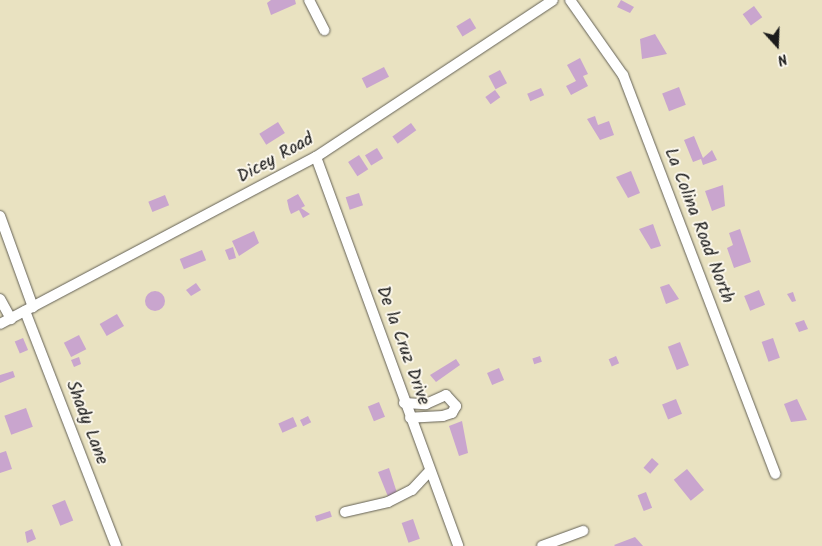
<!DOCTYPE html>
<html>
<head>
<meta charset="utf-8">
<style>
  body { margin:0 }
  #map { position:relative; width:822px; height:546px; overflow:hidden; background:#e9e2c1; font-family:Kalam,sans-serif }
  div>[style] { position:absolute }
  .building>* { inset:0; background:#c9a5ce; transform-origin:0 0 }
  .round { border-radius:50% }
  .roads { filter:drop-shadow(0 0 1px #646156) drop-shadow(0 0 1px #646156) }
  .minor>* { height:10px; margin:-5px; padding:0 5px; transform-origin:5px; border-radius:5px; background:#fff }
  span { translate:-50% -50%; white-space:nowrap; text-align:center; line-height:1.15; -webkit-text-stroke:4px #fbf7ec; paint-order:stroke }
  .street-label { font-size:18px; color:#1c1c1c }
  .north { position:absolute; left:752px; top:20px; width:50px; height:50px; -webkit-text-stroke:4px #fbf7ec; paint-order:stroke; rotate:160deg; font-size:14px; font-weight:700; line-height:20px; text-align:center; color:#1c1c1c }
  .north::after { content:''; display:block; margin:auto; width:18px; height:22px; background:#1c1c1c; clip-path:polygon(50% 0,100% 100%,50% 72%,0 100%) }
</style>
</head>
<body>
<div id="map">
  <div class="building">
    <i style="clip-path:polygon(271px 0,295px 0,296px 4px,271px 15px,267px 3px)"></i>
    <i style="clip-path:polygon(621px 0,634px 7px,630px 13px,617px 7px)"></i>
    <i style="left:754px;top:6px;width:14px;height:14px;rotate:54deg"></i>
    <i style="left:470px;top:18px;width:12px;height:16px;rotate:59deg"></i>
    <i style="clip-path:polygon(655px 34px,667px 54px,642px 59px,640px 39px)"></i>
    <i style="clip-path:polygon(580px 58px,588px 74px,583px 76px,588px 86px,571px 95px,566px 86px,576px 81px,567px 65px)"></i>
    <i style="left:384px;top:67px;width:11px;height:25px;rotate:63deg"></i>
    <i style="left:500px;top:70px;width:15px;height:13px;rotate:62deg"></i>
    <i style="left:679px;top:87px;width:19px;height:18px;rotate:69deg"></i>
    <i style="left:541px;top:88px;width:8px;height:15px;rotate:67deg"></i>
    <i style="left:495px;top:90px;width:9px;height:12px;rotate:54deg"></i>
    <i style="clip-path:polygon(595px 116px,598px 125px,609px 121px,614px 135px,600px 140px,587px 119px)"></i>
    <i style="left:278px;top:122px;width:13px;height:22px;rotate:58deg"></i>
    <i style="left:411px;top:123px;width:9px;height:23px;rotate:54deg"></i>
    <i style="clip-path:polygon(694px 136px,703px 158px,712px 150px,717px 160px,703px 165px,701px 159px,693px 162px,684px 140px)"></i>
    <i style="left:377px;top:148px;width:12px;height:14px;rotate:59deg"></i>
    <i style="left:359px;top:155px;width:17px;height:13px;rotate:57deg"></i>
    <i style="clip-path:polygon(631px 171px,640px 193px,628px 198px,616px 177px)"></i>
    <i style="clip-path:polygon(723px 185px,725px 206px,712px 211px,705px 191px)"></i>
    <i style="left:359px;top:193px;width:13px;height:14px;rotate:72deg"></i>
    <i style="clip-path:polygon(298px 194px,305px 206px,301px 208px,310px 214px,303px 218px,299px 210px,291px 214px,289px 209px,287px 200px)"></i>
    <i style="left:165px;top:195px;width:11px;height:18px;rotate:68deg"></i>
    <i style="clip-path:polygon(653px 224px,661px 246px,651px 249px,639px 229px)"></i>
    <i style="clip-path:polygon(740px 229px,751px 262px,734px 268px,727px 248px,733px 245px,729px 233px)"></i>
    <i style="clip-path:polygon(254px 231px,259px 243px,239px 256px,232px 241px)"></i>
    <i style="clip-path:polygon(233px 247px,236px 258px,229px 260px,225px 250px)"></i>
    <i style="left:202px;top:250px;width:11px;height:24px;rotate:68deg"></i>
    <i style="clip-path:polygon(196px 283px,201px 290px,191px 296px,186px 290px)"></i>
    <i style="clip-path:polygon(669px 284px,679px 299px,666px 304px,660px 287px)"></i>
    <i style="left:759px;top:290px;width:16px;height:16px;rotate:68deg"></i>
    <i class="round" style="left:145px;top:291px;width:20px;height:20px"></i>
    <i style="clip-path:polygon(793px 292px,796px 301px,792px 302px,787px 294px)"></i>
    <i style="left:117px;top:314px;width:14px;height:20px;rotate:60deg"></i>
    <i style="clip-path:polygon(804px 320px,808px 329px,799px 332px,795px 323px)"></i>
    <i style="left:79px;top:335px;width:16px;height:17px;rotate:63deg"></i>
    <i style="left:23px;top:338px;width:13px;height:9px;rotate:67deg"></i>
    <i style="left:773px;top:338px;width:21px;height:12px;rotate:71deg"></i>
    <i style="left:680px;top:342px;width:25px;height:13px;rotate:69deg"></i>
    <i style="left:540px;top:356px;width:6px;height:8px;rotate:72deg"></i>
    <i style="left:616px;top:356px;width:8px;height:8px;rotate:67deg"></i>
    <i style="clip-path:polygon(79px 357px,81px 364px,74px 367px,71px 360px)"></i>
    <i style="clip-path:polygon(456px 359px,460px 365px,436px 382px,430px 375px)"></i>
    <i style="left:499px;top:368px;width:13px;height:13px;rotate:67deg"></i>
    <i style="clip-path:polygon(13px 371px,15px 377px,0 383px,0 375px)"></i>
    <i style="left:676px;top:399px;width:16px;height:15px;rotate:68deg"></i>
    <i style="clip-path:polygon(797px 399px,807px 420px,791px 422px,784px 404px)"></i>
    <i style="left:379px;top:402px;width:16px;height:12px;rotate:68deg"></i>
    <i style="left:26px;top:408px;width:20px;height:23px;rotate:70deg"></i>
    <i style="left:308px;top:416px;width:7px;height:9px;rotate:63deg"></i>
    <i style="left:293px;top:417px;width:10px;height:16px;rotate:66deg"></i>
    <i style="clip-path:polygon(462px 421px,468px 453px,459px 456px,449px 426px)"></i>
    <i style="clip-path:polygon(6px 451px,12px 469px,0 473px,0 453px)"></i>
    <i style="left:652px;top:458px;width:9px;height:13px;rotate:41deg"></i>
    <i style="clip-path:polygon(389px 468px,398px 496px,389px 499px,378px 472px)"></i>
    <i style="left:687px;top:469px;width:27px;height:17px;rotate:51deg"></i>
    <i style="left:646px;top:492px;width:17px;height:9px;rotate:69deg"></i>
    <i style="left:65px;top:500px;width:22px;height:14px;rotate:68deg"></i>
    <i style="left:330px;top:511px;width:6px;height:16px;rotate:72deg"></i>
    <i style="left:413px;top:519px;width:21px;height:12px;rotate:71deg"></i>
    <i style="clip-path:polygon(32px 529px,36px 539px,27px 543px,25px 532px)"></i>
    <i style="clip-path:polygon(635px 537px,643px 546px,615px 546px,614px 545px)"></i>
  </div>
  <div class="roads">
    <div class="minor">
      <i style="left:309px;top:0;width:34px;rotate:63deg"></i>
      <i style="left:570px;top:0;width:92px;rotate:54.8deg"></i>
      <i style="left:623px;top:75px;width:427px;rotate:69.1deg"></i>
      <i style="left:316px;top:157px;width:414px;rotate:69.9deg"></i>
      <i style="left:0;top:216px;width:97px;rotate:70.1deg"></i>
      <i style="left:0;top:299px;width:23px;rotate:61deg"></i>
      <i style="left:25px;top:311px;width:252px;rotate:68.8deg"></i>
      <i style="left:0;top:324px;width:357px;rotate:-27.9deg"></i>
      <i style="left:316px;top:157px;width:284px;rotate:-33.5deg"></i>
      <i style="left:404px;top:403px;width:22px;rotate:3deg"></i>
      <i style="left:426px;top:404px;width:22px;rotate:-24deg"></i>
      <i style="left:446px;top:395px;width:15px;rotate:48deg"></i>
      <i style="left:456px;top:406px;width:8px;rotate:120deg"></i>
      <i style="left:452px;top:413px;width:9px;rotate:162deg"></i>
      <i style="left:443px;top:416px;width:33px;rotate:177deg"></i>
      <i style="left:345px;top:512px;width:44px;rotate:-13.1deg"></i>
      <i style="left:388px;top:502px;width:27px;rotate:-27deg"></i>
      <i style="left:412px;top:490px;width:26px;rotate:-47deg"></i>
      <i style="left:542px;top:546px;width:44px;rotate:-20.1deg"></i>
    </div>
  </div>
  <div class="street-label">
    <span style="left:276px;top:159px;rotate:-29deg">Dicey Road</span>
    <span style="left:698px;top:226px;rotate:69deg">La Colina Road North</span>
    <span style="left:402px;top:346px;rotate:70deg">De la Cruz Drive</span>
    <span style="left:86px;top:423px;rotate:69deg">Shady Lane</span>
  </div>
  <div class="north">N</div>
</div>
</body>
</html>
